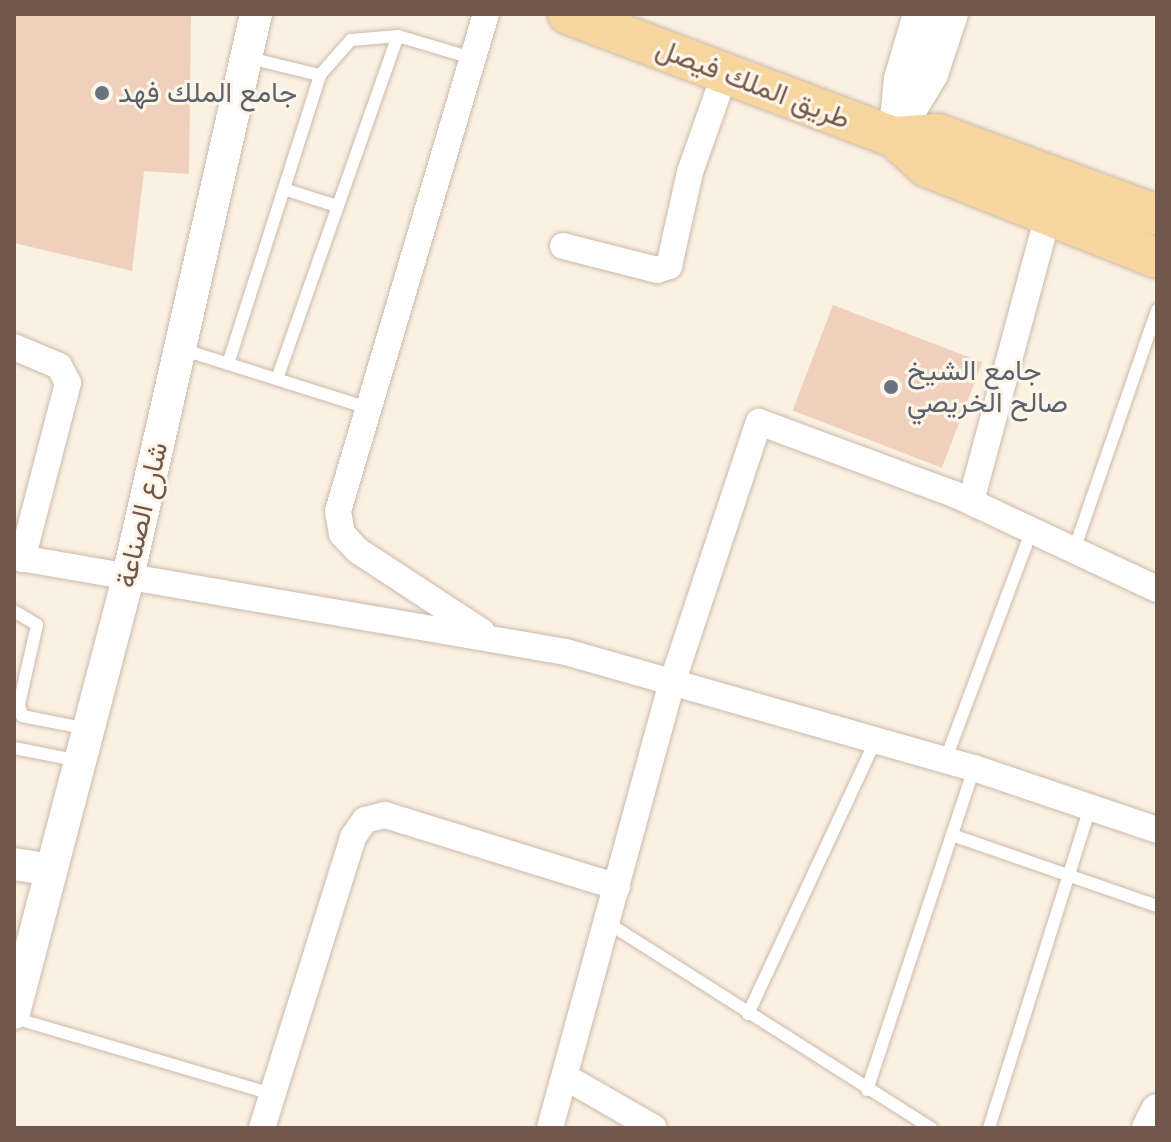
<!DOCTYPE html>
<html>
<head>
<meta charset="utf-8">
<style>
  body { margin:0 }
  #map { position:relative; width:1171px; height:1142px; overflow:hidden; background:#fbf1e3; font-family:"DM Sans",Vazirmatn,sans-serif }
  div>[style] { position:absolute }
  .building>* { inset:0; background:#efd0bc; transform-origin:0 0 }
  .roads { filter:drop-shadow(0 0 2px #cbb9aa) drop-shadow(0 0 2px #cbb9aa) }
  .service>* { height:12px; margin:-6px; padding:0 6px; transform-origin:6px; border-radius:6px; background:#fff }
  .minor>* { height:26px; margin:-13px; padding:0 13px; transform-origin:13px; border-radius:13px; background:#fff }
  .tertiary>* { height:32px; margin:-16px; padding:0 16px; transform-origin:16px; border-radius:16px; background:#fff }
  .primary>* { height:40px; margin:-20px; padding:0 20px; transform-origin:20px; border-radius:20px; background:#f6d59e }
  .dots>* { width:22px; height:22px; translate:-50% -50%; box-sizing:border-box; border:4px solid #fef5e9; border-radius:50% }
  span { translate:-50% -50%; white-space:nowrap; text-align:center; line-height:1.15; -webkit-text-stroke:6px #fef5e9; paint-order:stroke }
  .street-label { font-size:28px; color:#71584a }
  .worship-label { font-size:28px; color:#5b616d }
  .left { translate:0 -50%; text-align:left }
  .frame { position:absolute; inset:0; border:16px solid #71584a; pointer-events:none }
</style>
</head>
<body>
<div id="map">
  <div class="building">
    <i style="clip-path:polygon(14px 14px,191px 14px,189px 174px,144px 171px,132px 271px,14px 243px)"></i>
    <i style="left:833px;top:305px;width:160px;height:113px;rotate:21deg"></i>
  </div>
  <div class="roads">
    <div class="service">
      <i style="left:249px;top:58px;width:73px;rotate:13.5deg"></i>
      <i style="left:320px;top:75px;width:47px;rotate:-48.5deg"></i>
      <i style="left:351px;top:40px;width:47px;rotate:-4.9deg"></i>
      <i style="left:398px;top:36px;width:77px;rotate:16.6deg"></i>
      <i style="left:284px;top:189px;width:56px;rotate:17.8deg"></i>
      <i style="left:181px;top:349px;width:196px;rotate:17.5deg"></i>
      <i style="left:228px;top:364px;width:303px;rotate:-72.3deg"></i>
      <i style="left:277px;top:379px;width:364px;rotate:-70.6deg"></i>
      <i style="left:1074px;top:550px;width:254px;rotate:-70.9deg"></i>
      <i style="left:14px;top:611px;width:27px;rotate:31deg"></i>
      <i style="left:37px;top:625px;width:81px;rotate:102.8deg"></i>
      <i style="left:19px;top:704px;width:12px;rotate:76deg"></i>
      <i style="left:22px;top:716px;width:67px;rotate:11.1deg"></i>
      <i style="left:14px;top:748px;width:67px;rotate:11.1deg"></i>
      <i style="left:945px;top:761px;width:247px;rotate:-69.4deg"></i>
      <i style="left:952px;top:835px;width:217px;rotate:19.1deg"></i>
      <i style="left:608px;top:923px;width:383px;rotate:32.4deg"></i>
      <i style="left:748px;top:1014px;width:298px;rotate:-65deg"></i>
      <i style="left:14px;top:1018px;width:270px;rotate:16.4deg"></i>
      <i style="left:867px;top:1090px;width:339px;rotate:-71.6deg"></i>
      <i style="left:989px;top:1128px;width:336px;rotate:-72.5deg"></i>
    </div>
    <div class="minor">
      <i style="left:563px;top:246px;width:97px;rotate:14.3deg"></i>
      <i style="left:657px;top:270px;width:13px;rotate:-18deg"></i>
      <i style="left:669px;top:266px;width:96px;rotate:-77.4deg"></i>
      <i style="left:690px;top:172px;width:105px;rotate:-70.5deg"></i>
      <i style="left:14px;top:347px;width:49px;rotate:22.9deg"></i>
      <i style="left:59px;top:366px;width:19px;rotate:62deg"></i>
      <i style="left:68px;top:383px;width:182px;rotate:104.6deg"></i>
      <i style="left:971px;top:501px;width:296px;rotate:-74.9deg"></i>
      <i style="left:14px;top:557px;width:560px;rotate:9.77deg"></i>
      <i style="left:566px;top:652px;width:424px;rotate:15.9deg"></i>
      <i style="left:974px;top:768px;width:193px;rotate:18.7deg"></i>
      <i style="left:482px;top:632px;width:148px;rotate:-146.8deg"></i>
      <i style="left:358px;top:551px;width:23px;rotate:-133deg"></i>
      <i style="left:342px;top:534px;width:23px;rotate:-100deg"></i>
      <i style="left:338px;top:511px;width:519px;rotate:-73.42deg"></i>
      <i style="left:567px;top:1078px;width:100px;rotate:29.9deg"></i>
      <i style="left:262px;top:1128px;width:305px;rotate:-72.6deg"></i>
      <i style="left:353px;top:837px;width:21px;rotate:-55deg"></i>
      <i style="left:365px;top:820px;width:21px;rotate:-14deg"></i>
      <i style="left:385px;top:815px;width:243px;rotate:17.2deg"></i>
      <i style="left:550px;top:1128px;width:461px;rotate:-74.7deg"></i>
      <i style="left:672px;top:683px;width:275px;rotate:-71.6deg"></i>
      <i style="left:759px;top:422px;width:208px;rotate:20.3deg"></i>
      <i style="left:954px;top:494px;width:224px;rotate:25.1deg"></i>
    </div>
    <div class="tertiary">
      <i style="left:895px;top:128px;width:49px;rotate:-84.2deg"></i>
      <i style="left:900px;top:79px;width:68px;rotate:-73.7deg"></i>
      <i style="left:894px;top:137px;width:74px;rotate:-58.9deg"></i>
      <i style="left:932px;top:74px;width:63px;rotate:-71.6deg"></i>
      <i style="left:14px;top:864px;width:37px;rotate:9deg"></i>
      <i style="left:14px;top:1013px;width:447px;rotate:-75.3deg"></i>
      <i style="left:127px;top:581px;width:581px;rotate:-77.18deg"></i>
      <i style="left:1148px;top:1128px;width:20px;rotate:-63deg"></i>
    </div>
    <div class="primary">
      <i style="left:568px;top:14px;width:348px;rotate:20.7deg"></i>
      <i style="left:894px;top:137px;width:44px;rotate:-3.9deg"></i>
      <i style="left:938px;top:134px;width:233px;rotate:20.3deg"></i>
      <i style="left:894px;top:137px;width:45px;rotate:42.3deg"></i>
      <i style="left:927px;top:167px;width:247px;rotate:21.6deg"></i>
    </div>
  </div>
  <div class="dots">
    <i style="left:102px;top:93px;background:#6b7280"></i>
    <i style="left:891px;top:387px;background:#6b7280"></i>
  </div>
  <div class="street-label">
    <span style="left:753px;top:84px;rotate:21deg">طريق الملك فيصل</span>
    <span style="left:142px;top:515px;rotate:-77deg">شارع الصناعة</span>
  </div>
  <div class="worship-label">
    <span class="left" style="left:118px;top:93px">جامع الملك فهد</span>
    <span class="left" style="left:907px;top:387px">جامع الشيخ<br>صالح الخريصي</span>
  </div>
  <div class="frame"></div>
</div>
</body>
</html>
